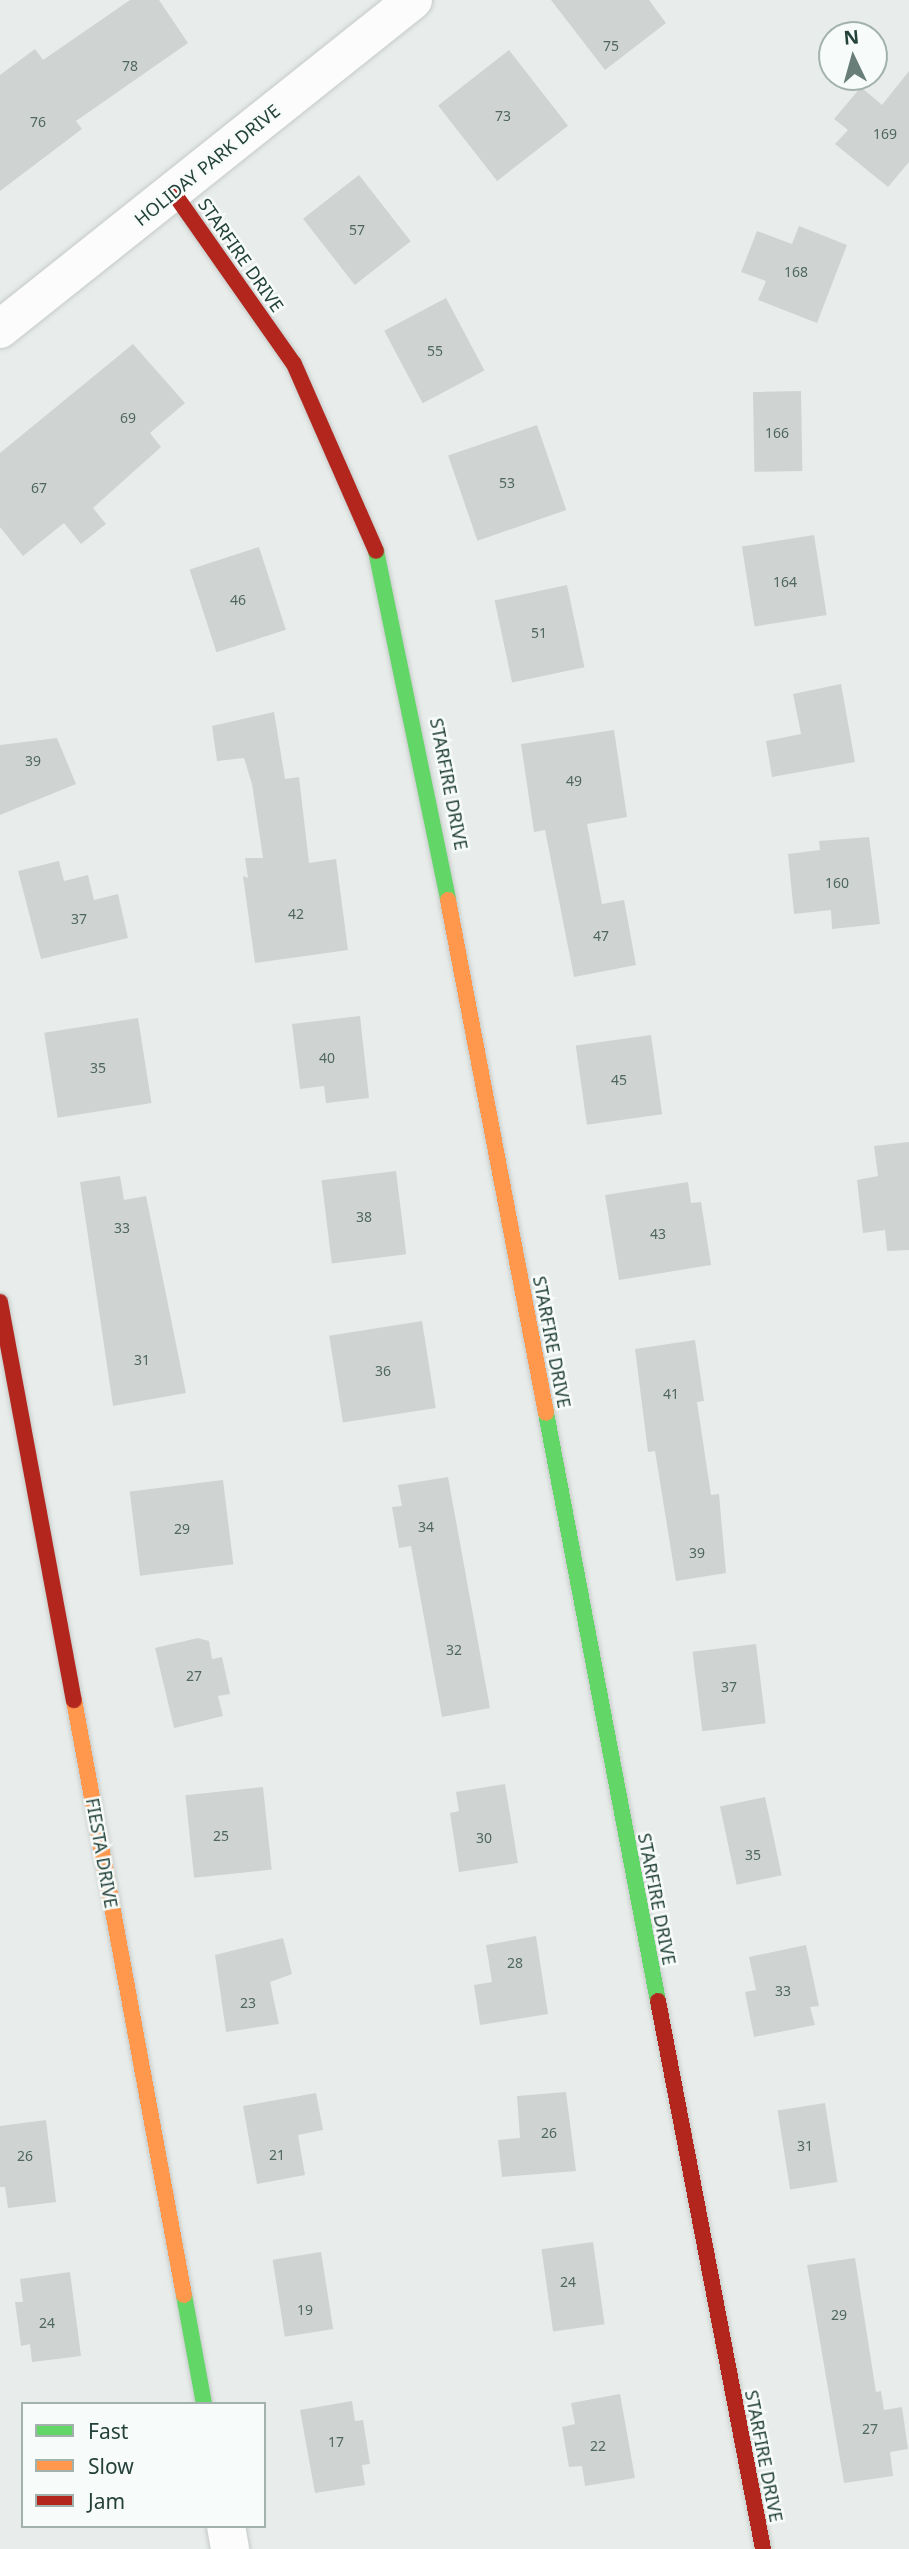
<!DOCTYPE html>
<html>
<head>
<meta charset="utf-8">
<style>
  body { margin:0 }
  #map { position:relative; width:909px; height:2549px; overflow:hidden; background:#e8edeb; font-family:"Noto Sans",sans-serif }
  div>[style] { position:absolute }
  .building>* { inset:0; background:#cfd4d2; transform-origin:0 0 }
  .roads { filter:drop-shadow(0 0 2px #c5cac8) drop-shadow(0 0 2px #c5cac8) }
  .street>* { height:38px; margin:-19px; padding:0 19px; transform-origin:19px; border-radius:19px; background:#fcfcfc }
  .fast>* { height:16px; margin:-8px; padding:0 8px; transform-origin:8px; border-radius:8px; background:#63d668 }
  .slow>* { height:16px; margin:-8px; padding:0 8px; transform-origin:8px; border-radius:8px; background:#ff974d }
  .jam>* { height:16px; margin:-8px; padding:0 8px; transform-origin:8px; border-radius:8px; background:#b3261e }
  span { translate:-50% -50%; white-space:nowrap; text-align:center; line-height:1.15; -webkit-text-stroke:5px #f7fbf9; paint-order:stroke }
  .number-label { font-size:14px; color:#506761 }
  .number-label span { -webkit-text-stroke-width:0 }
  .street-label { font-size:18px; color:#24423a }
  .legend { position:absolute; left:21px; top:2402px; width:245px; height:126px; box-sizing:border-box; background:#f7fbf9; border:2px solid #a3b1ad; margin:0; padding:9px 12px; list-style:none; font-size:21px; color:#24423a }
  .legend li { display:flex; align-items:center; gap:14px; height:35px }
  .legend b { width:35px; border:2px solid #a3b1ad }
  .north { position:absolute; left:818px; top:21px; width:70px; height:70px; box-sizing:border-box; background:#f7fbf9; border:2px solid #a3b1ad; border-radius:50%; rotate:355deg; font-size:19px; font-weight:700; line-height:28px; text-align:center; color:#24423a }
  .north::after { content:''; display:block; margin:auto; width:24px; height:32px; background:#697e78; clip-path:polygon(50% 0,100% 100%,50% 72%,0 100%) }
</style>
</head>
<body>
<div id="map">
  <div class="building">
    <i style="clip-path:polygon(130px 0,159px 0,188px 43px,76px 121px,82px 129px,0 191px,0 75px,35px 49px,43px 60px)"></i>
    <i style="clip-path:polygon(551px 0,649px 0,666px 23px,605px 70px)"></i>
    <i style="left:509px;top:50px;width:96px;height:90px;rotate:52deg"></i>
    <i style="clip-path:polygon(909px 71px,909px 162px,888px 187px,835px 144px,848px 130px,834px 119px,861px 87px,882px 105px)"></i>
    <i style="left:359px;top:175px;width:84px;height:71px;rotate:52deg"></i>
    <i style="clip-path:polygon(799px 226px,847px 245px,817px 323px,758px 300px,766px 281px,741px 272px,757px 231px,792px 244px)"></i>
    <i style="left:446px;top:298px;width:82px;height:70px;rotate:62deg"></i>
    <i style="clip-path:polygon(133px 344px,185px 403px,150px 433px,161px 447px,93px 508px,106px 524px,81px 544px,64px 523px,23px 556px,0 527px,0 453px)"></i>
    <i style="left:801px;top:391px;width:80px;height:48px;rotate:89deg"></i>
    <i style="left:537px;top:425px;width:90px;height:94px;rotate:71deg"></i>
    <i style="left:814px;top:535px;width:81px;height:73px;rotate:81deg"></i>
    <i style="left:259px;top:547px;width:87px;height:73px;rotate:72deg"></i>
    <i style="left:567px;top:585px;width:84px;height:74px;rotate:78deg"></i>
    <i style="clip-path:polygon(841px 684px,855px 762px,772px 777px,766px 741px,801px 734px,793px 694px)"></i>
    <i style="clip-path:polygon(274px 712px,285px 779px,299px 777px,309px 863px,336px 859px,348px 950px,255px 963px,243px 876px,248px 878px,245px 858px,263px 858px,252px 784px,244px 758px,217px 761px,212px 726px)"></i>
    <i style="clip-path:polygon(614px 730px,627px 817px,587px 824px,602px 904px,624px 900px,636px 965px,574px 977px,545px 830px,534px 832px,521px 744px)"></i>
    <i style="clip-path:polygon(57px 738px,76px 784px,0 815px,0 745px)"></i>
    <i style="clip-path:polygon(869px 837px,880px 924px,832px 929px,831px 910px,794px 914px,788px 854px,820px 850px,819px 841px)"></i>
    <i style="clip-path:polygon(59px 861px,64px 881px,88px 875px,94px 900px,118px 894px,128px 938px,41px 959px,18px 871px)"></i>
    <i style="clip-path:polygon(360px 1016px,369px 1098px,326px 1103px,324px 1086px,300px 1089px,292px 1024px)"></i>
    <i style="left:138px;top:1018px;width:86px;height:95px;rotate:81deg"></i>
    <i style="left:651px;top:1035px;width:80px;height:76px;rotate:82deg"></i>
    <i style="clip-path:polygon(909px 1142px,909px 1250px,887px 1251px,885px 1230px,863px 1233px,857px 1180px,878px 1176px,874px 1146px)"></i>
    <i style="left:396px;top:1171px;width:84px;height:75px;rotate:83deg"></i>
    <i style="clip-path:polygon(120px 1176px,124px 1200px,146px 1196px,186px 1393px,113px 1406px,80px 1182px)"></i>
    <i style="clip-path:polygon(688px 1182px,691px 1203px,701px 1202px,711px 1265px,619px 1280px,605px 1195px)"></i>
    <i style="left:422px;top:1321px;width:88px;height:94px;rotate:81deg"></i>
    <i style="clip-path:polygon(695px 1340px,704px 1401px,697px 1402px,711px 1495px,719px 1494px,726px 1573px,676px 1581px,655px 1451px,648px 1452px,635px 1349px)"></i>
    <i style="clip-path:polygon(448px 1477px,490px 1708px,442px 1717px,411px 1546px,399px 1548px,392px 1507px,402px 1506px,398px 1485px)"></i>
    <i style="left:223px;top:1480px;width:85px;height:94px;rotate:83deg"></i>
    <i style="clip-path:polygon(198px 1638px,209px 1641px,212px 1659px,222px 1657px,230px 1694px,218px 1696px,223px 1716px,174px 1728px,155px 1648px)"></i>
    <i style="left:756px;top:1644px;width:80px;height:64px;rotate:83deg"></i>
    <i style="clip-path:polygon(505px 1784px,518px 1863px,459px 1872px,450px 1813px,459px 1811px,456px 1792px)"></i>
    <i style="left:263px;top:1787px;width:83px;height:78px;rotate:84deg"></i>
    <i style="left:765px;top:1797px;width:80px;height:46px;rotate:78deg"></i>
    <i style="clip-path:polygon(536px 1936px,548px 2014px,480px 2025px,474px 1985px,492px 1982px,486px 1945px)"></i>
    <i style="clip-path:polygon(283px 1938px,292px 1974px,270px 1982px,279px 2024px,226px 2032px,215px 1955px)"></i>
    <i style="clip-path:polygon(806px 1945px,819px 2006px,810px 2007px,815px 2025px,754px 2037px,745px 1992px,756px 1990px,749px 1957px)"></i>
    <i style="clip-path:polygon(566px 2092px,576px 2171px,502px 2177px,498px 2140px,520px 2138px,517px 2096px)"></i>
    <i style="clip-path:polygon(316px 2093px,323px 2130px,298px 2135px,305px 2175px,257px 2184px,243px 2106px)"></i>
    <i style="left:825px;top:2103px;width:80px;height:48px;rotate:81deg"></i>
    <i style="clip-path:polygon(46px 2120px,56px 2202px,8px 2208px,5px 2187px,0 2187px,0 2126px)"></i>
    <i style="left:593px;top:2242px;width:83px;height:52px;rotate:82deg"></i>
    <i style="left:321px;top:2252px;width:78px;height:49px;rotate:81deg"></i>
    <i style="clip-path:polygon(855px 2258px,876px 2392px,881px 2391px,884px 2410px,902px 2407px,908px 2449px,890px 2452px,893px 2476px,844px 2483px,807px 2265px)"></i>
    <i style="clip-path:polygon(70px 2272px,81px 2356px,32px 2362px,30px 2344px,21px 2346px,15px 2302px,23px 2302px,20px 2279px)"></i>
    <i style="clip-path:polygon(620px 2394px,635px 2478px,585px 2486px,582px 2466px,569px 2467px,562px 2427px,575px 2424px,571px 2403px)"></i>
    <i style="clip-path:polygon(352px 2401px,355px 2421px,363px 2420px,370px 2464px,362px 2465px,365px 2485px,315px 2493px,300px 2410px)"></i>
  </div>
  <div class="roads">
    <div class="street">
      <i style="left:0;top:329px;width:528px;rotate:-38.54deg"></i>
      <i style="left:226px;top:2526px;width:23px;rotate:80deg"></i>
    </div>
    <div class="fast">
      <i style="left:376px;top:551px;width:356px;rotate:78.3deg"></i>
      <i style="left:546px;top:1413px;width:599px;rotate:79.22deg"></i>
      <i style="left:184px;top:2295px;width:111px;rotate:79.6deg"></i>
    </div>
    <div class="slow">
      <i style="left:448px;top:900px;width:522px;rotate:79.18deg"></i>
      <i style="left:74px;top:1700px;width:605px;rotate:79.53deg"></i>
    </div>
    <div class="jam">
      <i style="left:173px;top:192px;width:210px;rotate:54.9deg"></i>
      <i style="left:294px;top:364px;width:204px;rotate:66.3deg"></i>
      <i style="left:0;top:1302px;width:405px;rotate:79.5deg"></i>
      <i style="left:658px;top:2001px;width:558px;rotate:79.15deg"></i>
    </div>
  </div>
  <div class="number-label">
    <span style="left:611px;top:46px">75</span>
    <span style="left:130px;top:66px">78</span>
    <span style="left:503px;top:116px">73</span>
    <span style="left:38px;top:122px">76</span>
    <span style="left:885px;top:134px">169</span>
    <span style="left:357px;top:230px">57</span>
    <span style="left:796px;top:272px">168</span>
    <span style="left:435px;top:351px">55</span>
    <span style="left:128px;top:418px">69</span>
    <span style="left:777px;top:433px">166</span>
    <span style="left:507px;top:483px">53</span>
    <span style="left:39px;top:488px">67</span>
    <span style="left:785px;top:582px">164</span>
    <span style="left:238px;top:600px">46</span>
    <span style="left:539px;top:633px">51</span>
    <span style="left:33px;top:761px">39</span>
    <span style="left:574px;top:781px">49</span>
    <span style="left:837px;top:883px">160</span>
    <span style="left:296px;top:914px">42</span>
    <span style="left:79px;top:919px">37</span>
    <span style="left:601px;top:936px">47</span>
    <span style="left:327px;top:1058px">40</span>
    <span style="left:98px;top:1068px">35</span>
    <span style="left:619px;top:1080px">45</span>
    <span style="left:364px;top:1217px">38</span>
    <span style="left:122px;top:1228px">33</span>
    <span style="left:658px;top:1234px">43</span>
    <span style="left:142px;top:1360px">31</span>
    <span style="left:383px;top:1371px">36</span>
    <span style="left:671px;top:1394px">41</span>
    <span style="left:426px;top:1527px">34</span>
    <span style="left:182px;top:1529px">29</span>
    <span style="left:697px;top:1553px">39</span>
    <span style="left:454px;top:1650px">32</span>
    <span style="left:194px;top:1676px">27</span>
    <span style="left:729px;top:1687px">37</span>
    <span style="left:221px;top:1836px">25</span>
    <span style="left:484px;top:1838px">30</span>
    <span style="left:753px;top:1855px">35</span>
    <span style="left:515px;top:1963px">28</span>
    <span style="left:783px;top:1991px">33</span>
    <span style="left:248px;top:2003px">23</span>
    <span style="left:549px;top:2133px">26</span>
    <span style="left:805px;top:2146px">31</span>
    <span style="left:277px;top:2155px">21</span>
    <span style="left:25px;top:2156px">26</span>
    <span style="left:568px;top:2282px">24</span>
    <span style="left:305px;top:2310px">19</span>
    <span style="left:839px;top:2315px">29</span>
    <span style="left:47px;top:2323px">24</span>
    <span style="left:870px;top:2429px">27</span>
    <span style="left:336px;top:2442px">17</span>
    <span style="left:598px;top:2446px">22</span>
  </div>
  <div class="street-label">
    <span style="left:207px;top:165px;rotate:-39deg">HOLIDAY PARK DRIVE</span>
    <span style="left:241px;top:255px;rotate:55deg">STARFIRE DRIVE</span>
    <span style="left:449px;top:784px;rotate:79deg">STARFIRE DRIVE</span>
    <span style="left:552px;top:1342px;rotate:79deg">STARFIRE DRIVE</span>
    <span style="left:102px;top:1853px;rotate:80deg">FIESTA DRIVE</span>
    <span style="left:657px;top:1899px;rotate:79deg">STARFIRE DRIVE</span>
    <span style="left:764px;top:2456px;rotate:79deg">STARFIRE DRIVE</span>
  </div>
  <ul class="legend">
  <li><b style="height:9px;background:#63d668"></b>Fast</li>
  <li><b style="height:9px;background:#ff974d"></b>Slow</li>
  <li><b style="height:9px;background:#b3261e"></b>Jam</li>
  </ul>
  <div class="north">N</div>
</div>
</body>
</html>
